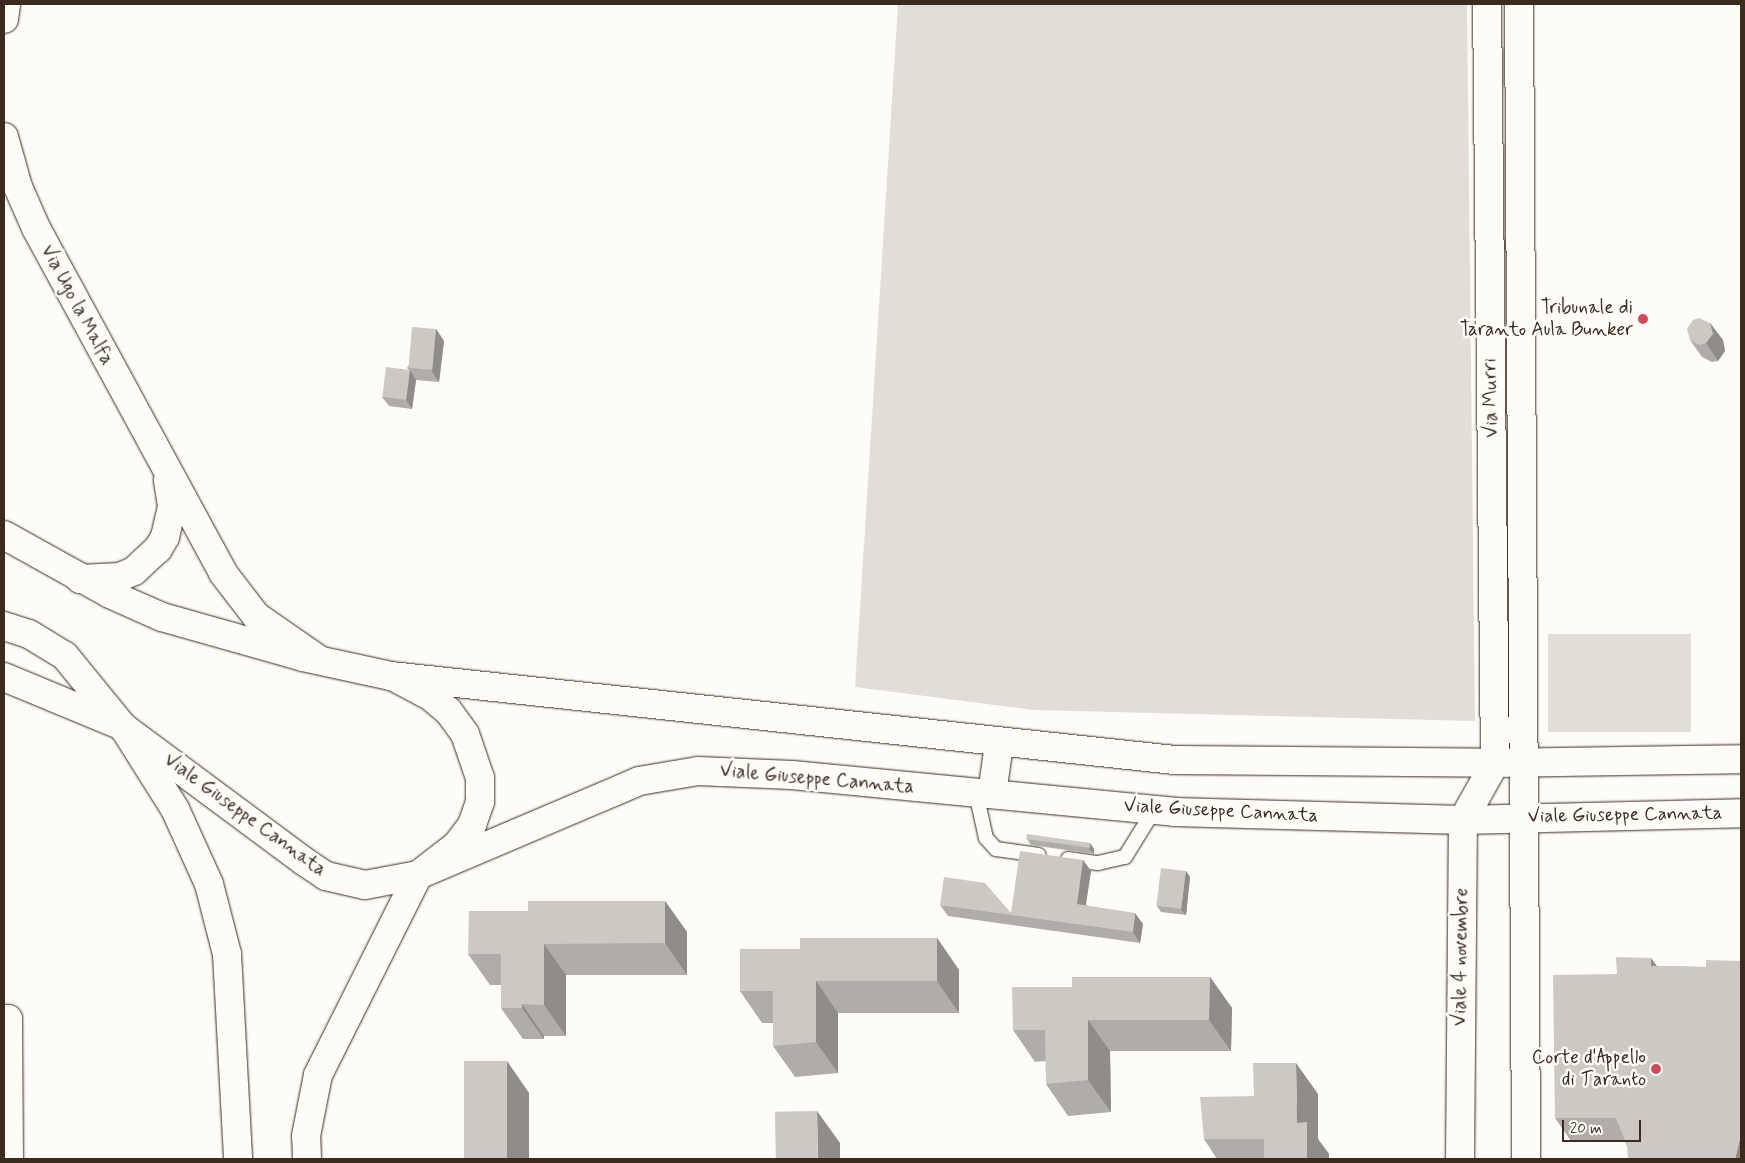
<!DOCTYPE html>
<html>
<head>
<meta charset="utf-8">
<style>
  body { margin:0 }
  #map { position:relative; width:1745px; height:1163px; overflow:hidden; background:#fdfcf7; font-family:Mynerve,sans-serif }
  div>[style] { position:absolute }
  .green>* { inset:0; background:#e1ded7; transform-origin:0 0 }
  .roads { filter:drop-shadow(0 0 1px #3b2a1e) drop-shadow(0 0 1px #3b2a1e) }
  .lane>* { height:14px; margin:-7px; padding:0 7px; transform-origin:7px; border-radius:7px; background:#fdfcf7 }
  .street>* { height:28px; margin:-14px; padding:0 14px; transform-origin:14px; border-radius:14px; background:#fdfcf7 }
  .secondary>* { height:28px; margin:-14px; padding:0 14px; transform-origin:14px; border-radius:14px; background:#fdfcf7 }
  .wall>* { inset:0; background:#b0aca7 }
  .shaded-wall>* { inset:0; background:#908c88 }
  .building>* { inset:0; background:#cdc8c2; transform-origin:0 0 }
  .dots>* { width:14px; height:14px; translate:-50% -50%; box-sizing:border-box; border:2px solid #fdfcf7; border-radius:50% }
  span { translate:-50% -50%; white-space:nowrap; text-align:center; line-height:1.15; -webkit-text-stroke:5px #fdfcf7; paint-order:stroke }
  .street-label { font-size:19px; color:#3b2a1e }
  .poi-label { font-size:19px; color:#3b2a1e }
  .right { translate:-100% -50%; text-align:right }
  .frame { position:absolute; inset:0; border:5px solid #3b2a1e; pointer-events:none }
  .scale { position:absolute; left:1562px; top:1120px; width:79px; height:22px; box-sizing:border-box; border:2px solid #3b2a1e; border-top:0; padding-left:6px; font-size:15px; line-height:18px; white-space:nowrap; color:#3b2a1e; -webkit-text-stroke:4px #fdfcf7; paint-order:stroke }
</style>
</head>
<body>
<div id="map">
  <div class="green">
    <i style="clip-path:polygon(898px 4px,1467px 4px,1475px 721px,1034px 710px,855px 687px)"></i>
    <i style="left:1691px;top:634px;width:98px;height:143px;rotate:90deg"></i>
  </div>
  <div class="roads">
    <div class="lane">
      <i style="left:976px;top:793px;width:46px;rotate:77.5deg"></i>
      <i style="left:986px;top:838px;width:15px;rotate:48deg"></i>
      <i style="left:996px;top:849px;width:43px;rotate:7.9deg"></i>
      <i style="left:1068px;top:859px;width:30px;rotate:8deg"></i>
      <i style="left:1098px;top:863px;width:28px;rotate:-13deg"></i>
      <i style="left:1125px;top:857px;width:55px;rotate:-58.3deg"></i>
    </div>
    <div class="street">
      <i style="left:1519px;top:4px;width:1155px;rotate:89.65deg"></i>
      <i style="left:4px;top:19px;width:15px;rotate:-82deg"></i>
      <i style="left:4px;top:137px;width:52px;rotate:74.4deg"></i>
      <i style="left:18px;top:187px;width:45px;rotate:66.3deg"></i>
      <i style="left:36px;top:228px;width:392px;rotate:61.5deg"></i>
      <i style="left:223px;top:573px;width:54px;rotate:52.5deg"></i>
      <i style="left:256px;top:616px;width:75px;rotate:34.7deg"></i>
      <i style="left:80px;top:579px;width:40px;rotate:-2.9deg"></i>
      <i style="left:120px;top:577px;width:15px;rotate:-23deg"></i>
      <i style="left:134px;top:571px;width:33px;rotate:-43deg"></i>
      <i style="left:158px;top:549px;width:14px;rotate:-60deg"></i>
      <i style="left:165px;top:537px;width:32px;rotate:-77deg"></i>
      <i style="left:172px;top:506px;width:26px;rotate:-99deg"></i>
      <i style="left:124px;top:728px;width:96px;rotate:57.8deg"></i>
      <i style="left:175px;top:809px;width:82px;rotate:65.6deg"></i>
      <i style="left:209px;top:884px;width:72px;rotate:75.6deg"></i>
      <i style="left:227px;top:954px;width:205px;rotate:86.9deg"></i>
      <i style="left:4px;top:1019px;width:4px"></i>
      <i style="left:8px;top:1019px;width:140px;rotate:89.6deg"></i>
      <i style="left:307px;top:1159px;width:23px;rotate:-92deg"></i>
      <i style="left:306px;top:1136px;width:62px;rotate:-78.9deg"></i>
      <i style="left:318px;top:1075px;width:224px;rotate:-63.4deg"></i>
      <i style="left:418px;top:875px;width:49px;rotate:-37.6deg"></i>
      <i style="left:457px;top:845px;width:25px;rotate:-53deg"></i>
      <i style="left:472px;top:825px;width:24px;rotate:-71deg"></i>
      <i style="left:480px;top:802px;width:24px;rotate:-90deg"></i>
      <i style="left:480px;top:778px;width:46px;rotate:-108.8deg"></i>
      <i style="left:465px;top:734px;width:29px;rotate:-126deg"></i>
      <i style="left:448px;top:711px;width:23px;rotate:-140deg"></i>
      <i style="left:430px;top:696px;width:43px;rotate:-152.2deg"></i>
      <i style="left:1460px;top:1159px;width:339px;rotate:-89.5deg"></i>
      <i style="left:1463px;top:820px;width:65px;rotate:-60.7deg"></i>
      <i style="left:1495px;top:763px;width:759px;rotate:-90.6deg"></i>
    </div>
    <div class="secondary">
      <i style="left:4px;top:535px;width:121px;rotate:29.1deg"></i>
      <i style="left:110px;top:594px;width:57px;rotate:23.9deg"></i>
      <i style="left:162px;top:617px;width:147px;rotate:15.8deg"></i>
      <i style="left:303px;top:657px;width:90px;rotate:12.2deg"></i>
      <i style="left:391px;top:676px;width:788px;rotate:6.12deg"></i>
      <i style="left:1175px;top:760px;width:320px;rotate:0.5deg"></i>
      <i style="left:1495px;top:763px;width:246px;rotate:-0.9deg"></i>
      <i style="left:4px;top:626px;width:26px;rotate:18deg"></i>
      <i style="left:29px;top:634px;width:42px;rotate:31.4deg"></i>
      <i style="left:65px;top:656px;width:92px;rotate:50.8deg"></i>
      <i style="left:123px;top:727px;width:227px;rotate:36.6deg"></i>
      <i style="left:305px;top:862px;width:25px;rotate:34deg"></i>
      <i style="left:326px;top:876px;width:40px;rotate:13deg"></i>
      <i style="left:365px;top:885px;width:54px;rotate:-10.7deg"></i>
      <i style="left:418px;top:875px;width:240px;rotate:-23deg"></i>
      <i style="left:639px;top:781px;width:60px;rotate:-9.6deg"></i>
      <i style="left:698px;top:771px;width:94px;rotate:2.4deg"></i>
      <i style="left:792px;top:775px;width:384px;rotate:5.5deg"></i>
      <i style="left:1174px;top:812px;width:289px;rotate:1.6deg"></i>
      <i style="left:1463px;top:820px;width:278px;rotate:-1.4deg"></i>
      <i style="left:4px;top:677px;width:126px;rotate:22.5deg"></i>
      <i style="left:992px;top:794px;width:50px;rotate:-82deg"></i>
    </div>
  </div>
  <div class="wall">
    <i style="clip-path:polygon(1710px 323px,1723px 340px,1725px 351px,1718px 361px,1712px 362px,1702px 357px,1690px 340px)"></i>
    <i style="clip-path:polygon(436px 329px,444px 341px,439px 382px,416px 380px,412px 409px,389px 406px,382px 397px,409px 370px,407px 368px)"></i>
    <i style="clip-path:polygon(1027px 839px,1090px 843px,1094px 849px,1094px 854px,1031px 845px)"></i>
    <i style="clip-path:polygon(1083px 860px,1091px 871px,1086px 905px,1143px 924px,1140px 943px,948px 916px,940px 905px,1011px 913px)"></i>
    <i style="clip-path:polygon(1186px 871px,1190px 877px,1186px 915px,1161px 912px,1157px 906px)"></i>
    <i style="clip-path:polygon(665px 901px,687px 932px,687px 975px,566px 975px,566px 1036px,544px 1036px,544px 1039px,523px 1039px,501px 1008px,501px 985px,490px 985px,468px 954px,528px 911px)"></i>
    <i style="clip-path:polygon(937px 938px,959px 970px,959px 1013px,838px 1013px,838px 1073px,795px 1077px,773px 1046px,773px 1023px,762px 1023px,740px 991px,800px 949px)"></i>
    <i style="clip-path:polygon(1651px 958px,1657px 966px,1706px 967px,1741px 961px,1627px 1146px,1625px 1141px,1571px 1141px,1555px 1118px,1617px 974px)"></i>
    <i style="clip-path:polygon(1210px 977px,1232px 1008px,1231px 1051px,1110px 1051px,1111px 1112px,1068px 1116px,1046px 1084px,1046px 1061px,1035px 1062px,1013px 1030px,1072px 987px)"></i>
    <i style="clip-path:polygon(1318px 1094px,1318px 1139px,1329px 1154px,1329px 1159px,1217px 1159px,1204px 1139px)"></i>
  </div>
  <div class="shaded-wall">
    <i style="clip-path:polygon(1710px 323px,1723px 340px,1725px 351px,1718px 361px,1706px 343px)"></i>
    <i style="clip-path:polygon(436px 329px,444px 341px,439px 382px,431px 370px)"></i>
    <i style="clip-path:polygon(410px 370px,416px 380px,412px 409px,406px 400px)"></i>
    <i style="clip-path:polygon(1090px 843px,1094px 849px,1094px 854px,1089px 848px)"></i>
    <i style="clip-path:polygon(1083px 860px,1091px 871px,1084px 915px,1077px 904px)"></i>
    <i style="clip-path:polygon(1186px 871px,1190px 877px,1186px 915px,1181px 910px)"></i>
    <i style="clip-path:polygon(665px 901px,687px 932px,687px 975px,665px 943px)"></i>
    <i style="clip-path:polygon(1135px 913px,1143px 924px,1140px 943px,1133px 932px)"></i>
    <i style="clip-path:polygon(937px 938px,959px 970px,959px 1013px,937px 981px)"></i>
    <i style="clip-path:polygon(544px 944px,566px 975px,566px 1036px,544px 1005px)"></i>
    <i style="clip-path:polygon(1651px 958px,1667px 981px,1651px 966px)"></i>
    <i style="clip-path:polygon(1210px 977px,1232px 1008px,1231px 1051px,1209px 1020px)"></i>
    <i style="clip-path:polygon(816px 981px,838px 1013px,838px 1073px,816px 1042px)"></i>
    <i style="clip-path:polygon(522px 1004px,544px 1036px,544px 1039px,522px 1008px)"></i>
    <i style="clip-path:polygon(1088px 1020px,1110px 1051px,1111px 1112px,1088px 1080px)"></i>
    <i style="clip-path:polygon(507px 1061px,529px 1093px,529px 1159px,507px 1159px)"></i>
    <i style="clip-path:polygon(1296px 1063px,1318px 1094px,1318px 1139px,1329px 1154px,1329px 1159px,1307px 1159px,1297px 1123px)"></i>
    <i style="clip-path:polygon(817px 1111px,840px 1143px,840px 1159px,818px 1159px)"></i>
    <i style="clip-path:polygon(1741px 1134px,1741px 1159px,1735px 1159px)"></i>
  </div>
  <div class="building">
    <i style="clip-path:polygon(1699px 318px,1710px 323px,1713px 334px,1706px 343px,1700px 345px,1690px 340px,1687px 329px,1693px 320px)"></i>
    <i style="left:412px;top:327px;width:24px;height:41px;rotate:5deg"></i>
    <i style="left:386px;top:367px;width:24px;height:30px;rotate:7deg"></i>
    <i style="left:1027px;top:834px;width:64px;height:5px;rotate:8deg"></i>
    <i style="clip-path:polygon(1020px 851px,1083px 860px,1077px 904px,1135px 913px,1133px 932px,940px 905px,944px 877px,985px 883px,1011px 913px)"></i>
    <i style="left:1161px;top:868px;width:25px;height:38px;rotate:7deg"></i>
    <i style="clip-path:polygon(528px 901px,665px 901px,665px 943px,544px 944px,544px 1005px,522px 1004px,522px 1008px,501px 1008px,501px 954px,468px 954px,469px 911px,528px 911px)"></i>
    <i style="clip-path:polygon(800px 938px,937px 938px,937px 981px,816px 981px,816px 1042px,773px 1046px,773px 991px,740px 991px,740px 949px,800px 949px)"></i>
    <i style="clip-path:polygon(1616px 957px,1651px 958px,1651px 966px,1706px 967px,1706px 960px,1741px 961px,1741px 1134px,1735px 1159px,1628px 1159px,1627px 1146px,1616px 1118px,1555px 1118px,1553px 975px,1617px 974px)"></i>
    <i style="clip-path:polygon(1072px 977px,1210px 977px,1209px 1020px,1088px 1020px,1088px 1080px,1046px 1084px,1045px 1030px,1013px 1030px,1012px 987px,1072px 987px)"></i>
    <i style="left:464px;top:1061px;width:43px;height:98px"></i>
    <i style="clip-path:polygon(1253px 1063px,1296px 1063px,1297px 1123px,1307px 1122px,1307px 1159px,1264px 1159px,1264px 1139px,1204px 1139px,1200px 1097px,1254px 1096px)"></i>
    <i style="left:817px;top:1111px;width:48px;height:42px;rotate:89deg"></i>
  </div>
  <div class="dots">
    <i style="left:1643px;top:319px;background:#d1495b"></i>
    <i style="left:1656px;top:1069px;background:#d1495b"></i>
  </div>
  <div class="street-label">
    <span style="left:77px;top:305px;rotate:62deg">Via Ugo la Malfa</span>
    <span style="left:1491px;top:398px;rotate:-91deg">Via Murri</span>
    <span style="left:817px;top:779px;rotate:5deg">Viale Giuseppe Cannata</span>
    <span style="left:1221px;top:811px;rotate:3deg">Viale Giuseppe Cannata</span>
    <span style="left:245px;top:815px;rotate:36deg">Viale Giuseppe Cannata</span>
    <span style="left:1625px;top:815px;rotate:-1deg">Viale Giuseppe Cannata</span>
    <span style="left:1461px;top:957px;rotate:-89deg">Viale 4 novembre</span>
  </div>
  <div class="poi-label">
    <span class="right" style="left:1633px;top:319px">Tribunale di<br>Taranto Aula Bunker</span>
    <span class="right" style="left:1646px;top:1069px">Corte d'Appello<br>di Taranto</span>
  </div>
  <div class="frame"></div>
  <div class="scale">20 m</div>
</div>
</body>
</html>
